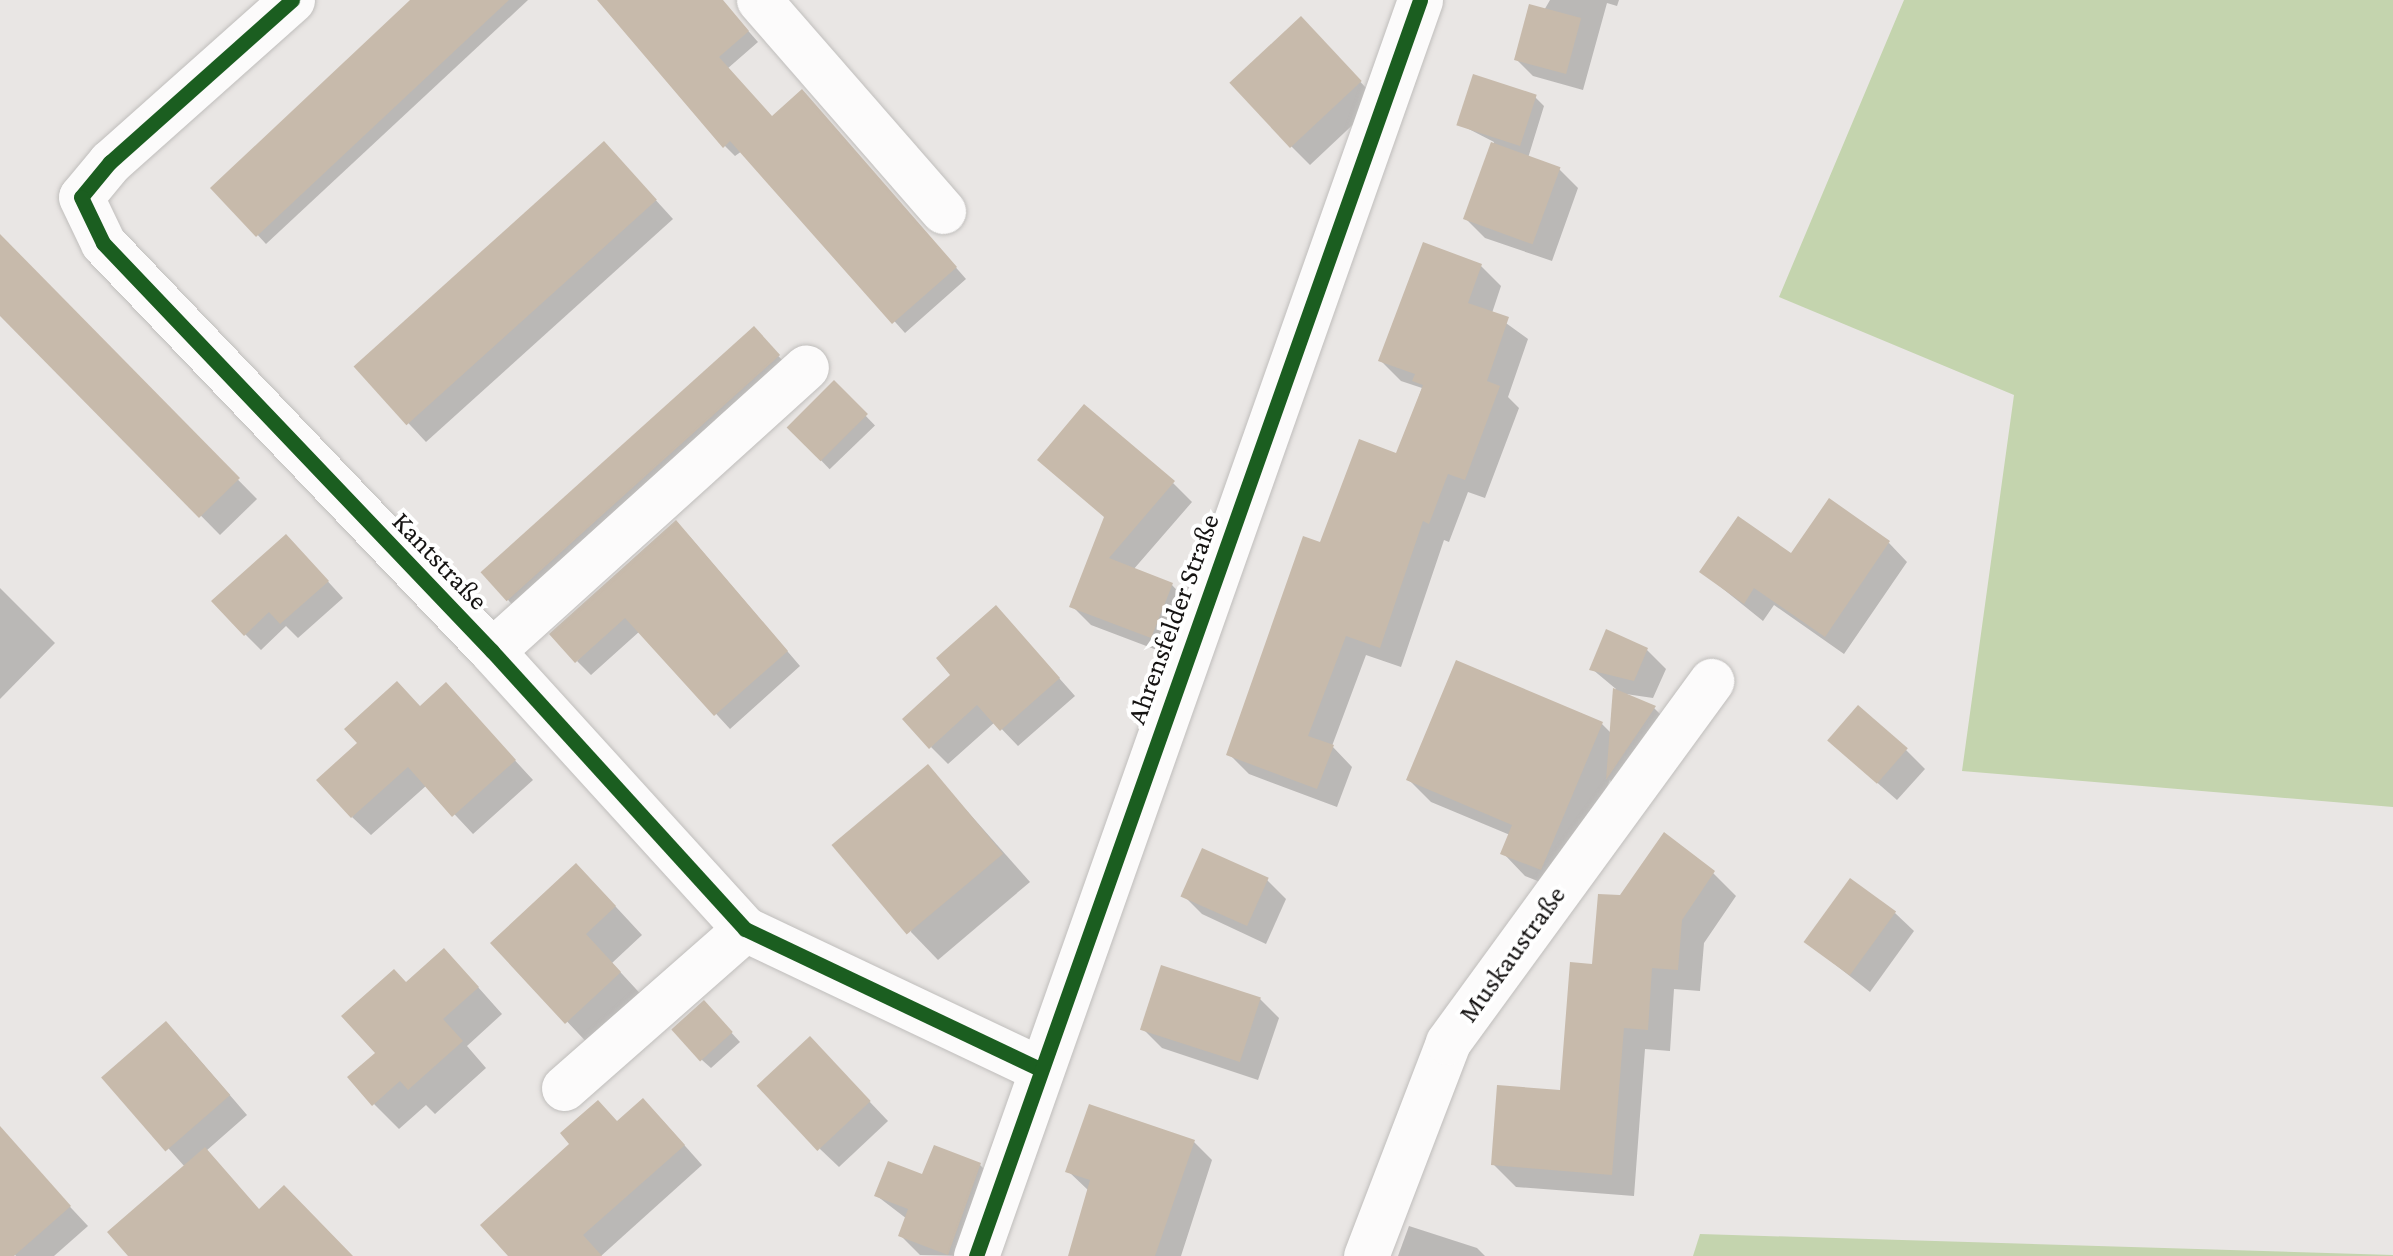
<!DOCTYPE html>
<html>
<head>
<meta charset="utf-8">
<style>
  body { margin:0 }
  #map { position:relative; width:2393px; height:1256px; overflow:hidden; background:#e9e6e4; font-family:"Crimson Pro",serif }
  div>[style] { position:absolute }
  .green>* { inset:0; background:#c4d4ae }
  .shadow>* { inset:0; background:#0003; transform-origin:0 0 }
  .building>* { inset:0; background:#c7baab; transform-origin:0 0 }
  .roads { filter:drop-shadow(0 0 2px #c0bebc) drop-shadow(0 0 2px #c0bebc) }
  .minor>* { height:45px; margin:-22.5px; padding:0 22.5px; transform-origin:22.5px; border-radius:22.5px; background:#fcfbfb }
  .cycleway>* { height:15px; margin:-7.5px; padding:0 7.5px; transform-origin:7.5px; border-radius:7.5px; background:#1b5e20 }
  span { translate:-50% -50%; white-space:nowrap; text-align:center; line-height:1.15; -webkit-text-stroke:8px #fff; paint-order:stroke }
  .street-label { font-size:28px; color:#151312 }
</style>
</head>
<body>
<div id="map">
  <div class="green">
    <i style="clip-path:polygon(1904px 0,2393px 0,2393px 807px,1962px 771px,2014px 395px,1779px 297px)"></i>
    <i style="clip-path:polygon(1700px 1234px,2393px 1255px,2393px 1256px,1693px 1256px)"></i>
  </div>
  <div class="shadow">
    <i style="clip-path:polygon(414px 0,528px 0,266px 244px,214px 188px)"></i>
    <i style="clip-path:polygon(600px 0,721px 0,758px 42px,727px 69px,772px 119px,812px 103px,966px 279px,905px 333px,742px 151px,735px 156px,725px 146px)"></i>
    <i style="clip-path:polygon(1550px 0,1619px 0,1617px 6px,1607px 3px,1583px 90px,1533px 76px,1516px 59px)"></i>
    <i style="clip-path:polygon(1320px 38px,1378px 101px,1310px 165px,1291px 146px)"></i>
    <i style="clip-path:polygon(1535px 97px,1544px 106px,1528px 158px,1559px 169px,1578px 188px,1552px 261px,1485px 238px,1466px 219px,1494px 142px,1459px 124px)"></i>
    <i style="clip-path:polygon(622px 163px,673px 219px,426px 442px,356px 367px)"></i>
    <i style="clip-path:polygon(8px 246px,257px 499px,220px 535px,0 312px,0 254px)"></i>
    <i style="clip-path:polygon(1481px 266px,1501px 286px,1492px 313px,1528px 339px,1508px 397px,1519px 408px,1485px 498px,1468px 492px,1449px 542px,1444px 540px,1401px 667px,1366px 655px,1332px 746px,1352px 767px,1337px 807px,1249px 774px,1229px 754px,1321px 545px,1397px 457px,1422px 388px,1401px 381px,1381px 361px)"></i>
    <i style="left:754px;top:330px;width:48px;height:364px;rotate:47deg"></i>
    <i style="left:834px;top:383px;width:59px;height:63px;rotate:46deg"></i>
    <i style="clip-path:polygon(1173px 483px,1192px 502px,1133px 570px,1172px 585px,1190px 604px,1170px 655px,1091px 625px,1072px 606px,1106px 519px)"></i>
    <i style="clip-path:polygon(690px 537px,800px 666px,730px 729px,640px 631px,591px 675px,577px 661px)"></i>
    <i style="clip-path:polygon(1889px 543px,1907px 562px,1844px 654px,1774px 605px,1763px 621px,1702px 572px)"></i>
    <i style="clip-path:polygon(302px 553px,343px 598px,298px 638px,286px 626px,261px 650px,245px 634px)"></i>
    <i style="clip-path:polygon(0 588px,55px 643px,0 699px)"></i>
    <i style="clip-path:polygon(1013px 626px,1075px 696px,1018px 746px,995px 722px,948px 764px,931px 747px)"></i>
    <i style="clip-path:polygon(1647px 650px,1666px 669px,1653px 698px,1619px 693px,1654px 708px,1673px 727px,1626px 797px,1610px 780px,1563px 891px,1525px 876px,1503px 853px,1510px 835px,1431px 802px,1409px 780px,1602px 724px,1612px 734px,1616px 689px,1592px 669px)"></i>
    <i style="clip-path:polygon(464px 705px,533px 780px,473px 834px,427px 785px,371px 835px,352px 817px,421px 709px)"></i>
    <i style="clip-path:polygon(1906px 750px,1925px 769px,1897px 800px,1850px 759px)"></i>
    <i style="clip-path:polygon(928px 767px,1030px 882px,938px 960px,911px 932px)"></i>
    <i style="clip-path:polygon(1713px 873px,1736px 896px,1704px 943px,1700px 991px,1674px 989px,1670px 1051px,1645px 1049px,1634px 1196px,1516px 1187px,1493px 1164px,1562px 1093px,1594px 966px,1621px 898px)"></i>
    <i style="clip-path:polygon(1267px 880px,1286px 899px,1266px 944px,1202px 914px,1183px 895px)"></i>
    <i style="clip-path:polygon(604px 894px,642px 935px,612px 963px,647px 1001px,594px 1050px,493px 943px)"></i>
    <i style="clip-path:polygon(1895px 913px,1914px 931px,1870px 992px,1808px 943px)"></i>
    <i style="clip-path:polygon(469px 977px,502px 1014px,467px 1046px,486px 1068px,435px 1114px,426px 1105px,399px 1129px,374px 1104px,406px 985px)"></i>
    <i style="clip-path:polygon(1260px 999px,1279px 1018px,1258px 1080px,1162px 1048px,1143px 1029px)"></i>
    <i style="clip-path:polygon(704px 1003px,740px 1042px,711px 1068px,702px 1060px)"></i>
    <i style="clip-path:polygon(185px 1043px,247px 1115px,206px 1151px,260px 1211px,350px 1256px,131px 1256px,185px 1167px,105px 1077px)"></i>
    <i style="clip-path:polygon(828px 1058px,888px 1121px,839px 1167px,820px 1149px)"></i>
    <i style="clip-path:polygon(662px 1120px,702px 1165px,601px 1256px,512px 1256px)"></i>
    <i style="clip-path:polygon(0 1132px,88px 1226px,54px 1256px,16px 1256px,0 1238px)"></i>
    <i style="clip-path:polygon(1194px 1142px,1212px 1160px,1181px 1256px,1070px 1256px,1089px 1191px,1068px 1171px)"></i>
    <i style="clip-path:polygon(980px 1165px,999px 1184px,973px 1256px,920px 1255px,901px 1236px,907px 1219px,877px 1196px)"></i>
    <i style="clip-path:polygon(1409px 1226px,1477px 1248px,1485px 1256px,1398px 1256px)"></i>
  </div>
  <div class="building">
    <i style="clip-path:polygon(410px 0,509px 0,256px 237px,210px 188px)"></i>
    <i style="clip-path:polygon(597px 0,723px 0,749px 31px,719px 57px,772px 116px,802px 89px,957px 267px,892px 324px,730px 141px,723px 148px)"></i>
    <i style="left:1529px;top:4px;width:54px;height:58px;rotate:15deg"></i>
    <i style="left:1301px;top:16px;width:89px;height:98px;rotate:47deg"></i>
    <i style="left:1473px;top:74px;width:67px;height:54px;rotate:18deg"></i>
    <i style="left:604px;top:141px;width:79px;height:337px;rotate:48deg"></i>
    <i style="left:1491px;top:142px;width:74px;height:82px;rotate:20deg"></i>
    <i style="clip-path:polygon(0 234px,240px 478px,199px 518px,0 316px)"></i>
    <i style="clip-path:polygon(1423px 242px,1482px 264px,1468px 303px,1509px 317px,1487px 381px,1500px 386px,1465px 480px,1448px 474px,1429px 524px,1423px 521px,1380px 648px,1346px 636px,1308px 736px,1334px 745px,1317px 789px,1226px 755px,1303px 536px,1320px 542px,1359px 439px,1396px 453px,1423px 385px,1412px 381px,1415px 374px,1378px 361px)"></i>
    <i style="left:754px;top:326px;width:39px;height:368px;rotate:48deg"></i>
    <i style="left:834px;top:380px;width:48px;height:67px;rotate:45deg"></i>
    <i style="clip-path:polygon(1084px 404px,1175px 481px,1109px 558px,1173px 583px,1151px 638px,1069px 607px,1104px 517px,1037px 460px)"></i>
    <i style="clip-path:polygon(1829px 498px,1890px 541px,1825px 637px,1754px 588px,1744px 604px,1699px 572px,1738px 516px,1791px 553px)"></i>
    <i style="clip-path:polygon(676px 520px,788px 651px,714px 716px,625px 618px,575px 663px,549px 634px)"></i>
    <i style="clip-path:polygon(286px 534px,329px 581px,280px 624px,269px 612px,244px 636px,211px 601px)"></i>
    <i style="clip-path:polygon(996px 605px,1060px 678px,1000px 731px,977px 705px,929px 749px,902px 719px,950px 675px,936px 658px)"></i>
    <i style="clip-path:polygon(1606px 629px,1648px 648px,1634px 681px,1589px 670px)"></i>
    <i style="clip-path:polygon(1456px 660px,1603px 722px,1541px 870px,1500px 854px,1512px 825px,1406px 780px)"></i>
    <i style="clip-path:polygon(397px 681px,420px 706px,446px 682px,516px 760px,452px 817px,408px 767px,351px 818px,316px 780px,357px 743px,344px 729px)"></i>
    <i style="clip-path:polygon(1613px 688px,1656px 706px,1606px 780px)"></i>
    <i style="left:1858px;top:705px;width:66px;height:47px;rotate:41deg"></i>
    <i style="left:928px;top:764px;width:117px;height:126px;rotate:50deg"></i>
    <i style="clip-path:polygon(1664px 832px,1715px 871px,1682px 920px,1678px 970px,1652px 968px,1648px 1030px,1624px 1028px,1612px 1175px,1491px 1165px,1497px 1085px,1560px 1090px,1570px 962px,1592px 964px,1598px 894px,1620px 895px)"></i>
    <i style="left:1202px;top:848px;width:73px;height:53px;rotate:24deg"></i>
    <i style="clip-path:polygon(576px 863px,616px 906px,586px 934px,621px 972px,565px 1024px,490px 943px)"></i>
    <i style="left:1850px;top:878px;width:57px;height:79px;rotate:36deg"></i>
    <i style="clip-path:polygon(444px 948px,479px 987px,443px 1019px,463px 1041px,408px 1090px,400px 1081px,372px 1106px,347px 1077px,375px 1053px,341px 1016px,394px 969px,406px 982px)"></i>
    <i style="left:1161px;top:965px;width:105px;height:68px;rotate:18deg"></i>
    <i style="left:704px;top:1000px;width:43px;height:44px;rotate:48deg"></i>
    <i style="left:166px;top:1021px;width:98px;height:86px;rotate:49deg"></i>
    <i style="left:810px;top:1036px;width:89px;height:73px;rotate:47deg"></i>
    <i style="clip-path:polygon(643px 1098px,685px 1145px,583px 1235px,602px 1256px,508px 1256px,480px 1225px,569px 1144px,560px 1133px,598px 1100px,617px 1121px)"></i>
    <i style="clip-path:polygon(1089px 1104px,1195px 1140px,1155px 1256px,1068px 1256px,1090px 1180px,1065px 1172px)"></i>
    <i style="clip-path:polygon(0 1126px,71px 1206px,14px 1256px,0 1256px)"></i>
    <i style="clip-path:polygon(934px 1145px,981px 1163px,948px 1255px,898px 1236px,908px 1209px,874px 1196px,888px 1161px,922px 1174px)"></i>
    <i style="clip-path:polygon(205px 1147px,259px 1209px,284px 1185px,353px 1256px,128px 1256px,107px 1232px)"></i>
  </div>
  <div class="roads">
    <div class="minor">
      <i style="left:292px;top:0;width:244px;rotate:138.3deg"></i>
      <i style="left:110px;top:162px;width:45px;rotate:129.6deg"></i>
      <i style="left:81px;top:197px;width:51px;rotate:64.4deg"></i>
      <i style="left:103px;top:243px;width:564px;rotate:46.37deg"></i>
      <i style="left:492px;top:651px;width:376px;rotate:47.7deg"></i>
      <i style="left:745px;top:929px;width:327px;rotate:25.4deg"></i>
      <i style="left:759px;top:0;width:280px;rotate:48.9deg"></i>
      <i style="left:492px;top:651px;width:423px;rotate:-42.1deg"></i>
      <i style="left:564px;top:1088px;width:241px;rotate:-41.3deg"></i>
      <i style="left:976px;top:1256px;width:1332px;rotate:-70.53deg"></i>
      <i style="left:1366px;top:1256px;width:229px;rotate:-69deg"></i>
      <i style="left:1448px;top:1042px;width:447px;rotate:-53.9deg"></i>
    </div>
  </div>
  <div class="cycleway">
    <i style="left:292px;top:0;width:244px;rotate:138.3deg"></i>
    <i style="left:110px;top:162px;width:45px;rotate:129.6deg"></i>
    <i style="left:81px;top:197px;width:51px;rotate:64.4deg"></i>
    <i style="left:103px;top:243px;width:564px;rotate:46.37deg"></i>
    <i style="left:492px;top:651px;width:376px;rotate:47.7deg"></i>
    <i style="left:745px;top:929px;width:327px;rotate:25.4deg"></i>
    <i style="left:976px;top:1256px;width:1332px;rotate:-70.53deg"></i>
  </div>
  <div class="street-label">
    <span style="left:440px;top:561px;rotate:46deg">Kantstraße</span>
    <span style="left:1173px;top:619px;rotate:-70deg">Ahrensfelder Straße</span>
    <span style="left:1512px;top:954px;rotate:-54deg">Muskaustraße</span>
  </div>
</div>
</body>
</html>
